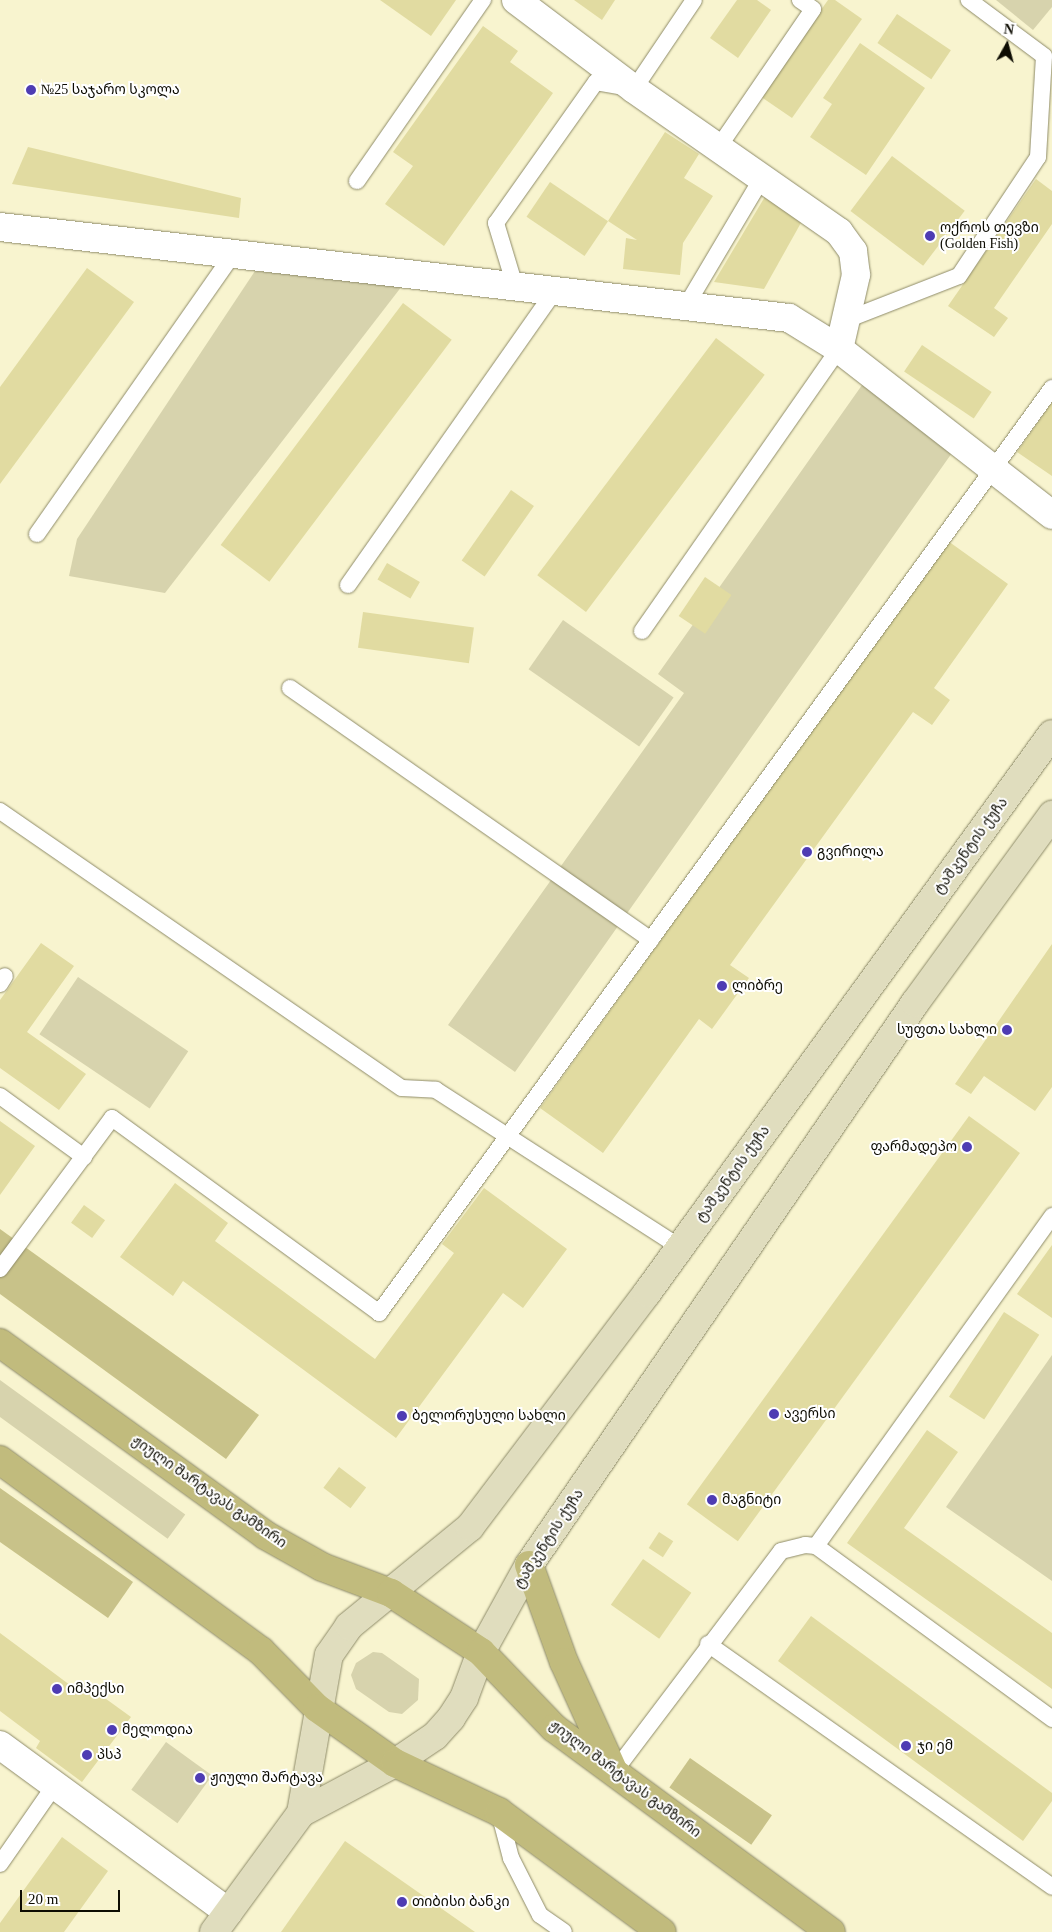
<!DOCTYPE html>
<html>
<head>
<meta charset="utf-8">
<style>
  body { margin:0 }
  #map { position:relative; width:1052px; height:1932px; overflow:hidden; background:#f8f4cf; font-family:"Times New Roman","Noto Sans Georgian",serif }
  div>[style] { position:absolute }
  .green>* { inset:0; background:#d7d3ad; transform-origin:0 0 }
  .forest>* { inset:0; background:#c8c289; transform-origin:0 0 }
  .building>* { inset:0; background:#e1dba1; transform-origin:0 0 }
  .roads { filter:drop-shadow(0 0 1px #8e8b69) drop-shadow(0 0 1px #8e8b69) }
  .lane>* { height:16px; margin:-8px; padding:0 8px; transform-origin:8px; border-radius:8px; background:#fff }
  .street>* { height:28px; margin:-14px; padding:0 14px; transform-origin:14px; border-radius:14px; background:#fff }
  .secondary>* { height:28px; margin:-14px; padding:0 14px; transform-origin:14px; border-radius:14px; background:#e0ddbe }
  .primary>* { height:28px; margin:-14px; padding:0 14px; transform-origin:14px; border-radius:14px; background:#c1bb7d }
  .dots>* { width:14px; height:14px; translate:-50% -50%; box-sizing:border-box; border:2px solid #fff; border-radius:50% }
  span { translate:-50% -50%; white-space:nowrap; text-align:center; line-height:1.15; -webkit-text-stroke:4px #fff; paint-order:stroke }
  .poi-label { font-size:14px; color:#0d0c02 }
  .left { translate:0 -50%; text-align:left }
  .right { translate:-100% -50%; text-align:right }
  .street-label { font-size:14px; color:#0d0c02 }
  .north { position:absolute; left:982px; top:20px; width:50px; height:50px; -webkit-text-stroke:4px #fff; paint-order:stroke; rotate:7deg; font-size:14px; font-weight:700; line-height:20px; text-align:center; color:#0d0c02 }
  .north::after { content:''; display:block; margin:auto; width:18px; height:22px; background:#0d0c02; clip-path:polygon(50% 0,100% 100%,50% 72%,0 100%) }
  .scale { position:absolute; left:20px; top:1890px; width:100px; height:22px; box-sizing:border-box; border:2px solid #0d0c02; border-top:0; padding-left:6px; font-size:15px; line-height:18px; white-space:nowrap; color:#0d0c02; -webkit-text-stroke:4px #fff; paint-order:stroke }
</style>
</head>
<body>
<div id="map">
  <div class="green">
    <i style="clip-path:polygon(996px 0,1052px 0,1052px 7px,1033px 30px)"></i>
    <i style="clip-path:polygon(255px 271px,402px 286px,165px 593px,69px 576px,77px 539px)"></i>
    <i style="clip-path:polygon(867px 378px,959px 443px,515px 1072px,448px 1025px,684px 693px,658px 674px)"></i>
    <i style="left:563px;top:620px;width:135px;height:60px;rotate:35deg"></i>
    <i style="left:78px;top:977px;width:133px;height:69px;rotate:34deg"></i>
    <i style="clip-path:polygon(1052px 1355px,1052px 1581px,946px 1507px)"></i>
    <i style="left:0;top:1380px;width:229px;height:30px;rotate:36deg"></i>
    <i style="clip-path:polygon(373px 1652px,382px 1653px,419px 1679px,418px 1700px,402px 1714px,389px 1712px,356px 1689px,351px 1675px,356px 1663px)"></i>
    <i style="left:166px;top:1742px;width:57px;height:59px;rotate:36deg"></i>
  </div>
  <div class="forest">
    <i style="clip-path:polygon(0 1229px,259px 1415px,226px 1459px,0 1294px)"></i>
    <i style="clip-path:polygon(0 1488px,133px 1582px,108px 1618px,0 1542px)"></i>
    <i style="left:690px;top:1758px;width:100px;height:36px;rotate:35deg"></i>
  </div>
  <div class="building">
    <i style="clip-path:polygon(380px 0,456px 0,431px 36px)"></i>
    <i style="clip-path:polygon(574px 0,615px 0,602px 20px)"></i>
    <i style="clip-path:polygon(737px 0,757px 0,771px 10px,738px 58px,710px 38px)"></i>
    <i style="clip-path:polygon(828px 0,835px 0,862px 19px,792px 118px,760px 96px)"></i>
    <i style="left:897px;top:14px;width:65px;height:35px;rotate:34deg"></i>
    <i style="clip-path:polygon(483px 26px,518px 51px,510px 62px,553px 93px,444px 246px,385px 204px,413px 166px,393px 152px)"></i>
    <i style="clip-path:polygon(860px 43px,925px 88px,866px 175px,810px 137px,832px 104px,823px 98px)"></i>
    <i style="clip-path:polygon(665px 132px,699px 154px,684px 178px,713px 196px,683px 243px,680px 275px,623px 269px,626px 238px,637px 240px,608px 221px)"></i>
    <i style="clip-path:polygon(28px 147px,241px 198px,239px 218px,12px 184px)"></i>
    <i style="left:892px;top:156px;width:91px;height:69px;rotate:37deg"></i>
    <i style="clip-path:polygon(1036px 179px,1052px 191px,1052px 224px,994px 308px,1008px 318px,994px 337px,948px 306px)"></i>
    <i style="left:550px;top:182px;width:70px;height:42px;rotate:34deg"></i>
    <i style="clip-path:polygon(766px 195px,802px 221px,764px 289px,714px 282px)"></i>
    <i style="clip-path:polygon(87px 268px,134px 302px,0 484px,0 387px)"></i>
    <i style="left:403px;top:303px;width:61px;height:303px;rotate:37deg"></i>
    <i style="left:716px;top:338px;width:61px;height:297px;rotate:37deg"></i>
    <i style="left:922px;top:345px;width:84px;height:32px;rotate:34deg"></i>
    <i style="clip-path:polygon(1052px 402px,1052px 476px,1017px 452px)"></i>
    <i style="left:511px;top:490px;width:28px;height:86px;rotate:35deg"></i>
    <i style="clip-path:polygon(948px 541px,1008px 584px,934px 688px,950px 700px,932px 725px,913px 712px,730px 965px,749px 978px,712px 1029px,699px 1019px,603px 1153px,540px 1108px)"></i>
    <i style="left:387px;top:563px;width:38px;height:19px;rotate:30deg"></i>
    <i style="left:705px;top:577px;width:32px;height:47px;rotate:34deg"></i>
    <i style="left:363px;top:612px;width:112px;height:36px;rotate:8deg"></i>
    <i style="clip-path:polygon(41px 943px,74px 966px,27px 1032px,86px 1074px,59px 1110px,0 1068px,0 1000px)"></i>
    <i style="clip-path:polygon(1052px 944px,1052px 1087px,1035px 1111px,984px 1076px,971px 1094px,955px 1084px)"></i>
    <i style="left:969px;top:1116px;width:63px;height:480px;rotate:36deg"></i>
    <i style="clip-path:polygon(0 1121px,35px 1146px,0 1195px)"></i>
    <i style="clip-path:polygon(175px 1183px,228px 1223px,215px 1241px,375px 1359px,454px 1253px,442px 1244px,484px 1188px,567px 1249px,523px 1308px,503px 1293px,396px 1438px,183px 1281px,173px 1296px,120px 1257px)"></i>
    <i style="left:84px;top:1205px;width:26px;height:22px;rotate:36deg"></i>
    <i style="clip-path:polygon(1052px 1245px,1052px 1318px,1017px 1294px)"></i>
    <i style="left:1004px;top:1312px;width:42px;height:101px;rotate:33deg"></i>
    <i style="clip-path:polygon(927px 1430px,958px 1452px,904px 1528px,1052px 1633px,1052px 1689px,847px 1543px)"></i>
    <i style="left:339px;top:1467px;width:34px;height:26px;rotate:37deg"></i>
    <i style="left:659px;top:1532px;width:17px;height:19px;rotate:33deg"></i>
    <i style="left:643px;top:1559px;width:59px;height:56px;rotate:35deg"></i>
    <i style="clip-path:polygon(811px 1616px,1052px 1793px,1052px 1801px,1023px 1841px,778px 1661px)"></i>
    <i style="clip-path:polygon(0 1633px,78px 1691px,84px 1683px,131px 1717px,82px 1782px,36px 1748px,40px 1741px,0 1711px)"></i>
    <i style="clip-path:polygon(62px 1837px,108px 1871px,64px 1932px,0 1932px,0 1923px)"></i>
    <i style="clip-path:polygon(345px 1841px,475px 1932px,281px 1932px)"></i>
  </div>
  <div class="roads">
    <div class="lane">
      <i style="left:718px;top:148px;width:168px;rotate:-55.6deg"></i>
      <i style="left:813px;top:9px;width:16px;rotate:-145deg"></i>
      <i style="left:357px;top:181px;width:221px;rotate:-55.2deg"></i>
      <i style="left:515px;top:286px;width:66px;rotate:-106.8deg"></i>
      <i style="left:496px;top:223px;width:173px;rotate:-54.7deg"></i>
      <i style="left:596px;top:82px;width:39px;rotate:10deg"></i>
      <i style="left:634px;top:89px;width:107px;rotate:-56deg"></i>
      <i style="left:686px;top:306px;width:149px;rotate:-59.3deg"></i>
      <i style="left:846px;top:320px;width:121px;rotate:-21.3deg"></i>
      <i style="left:959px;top:276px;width:143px;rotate:-56.4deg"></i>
      <i style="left:1038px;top:157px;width:101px;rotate:-86.6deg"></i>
      <i style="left:1044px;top:56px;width:94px;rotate:-143.3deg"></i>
      <i style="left:37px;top:534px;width:342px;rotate:-55deg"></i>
      <i style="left:348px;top:585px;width:360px;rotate:-54.9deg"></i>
      <i style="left:642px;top:631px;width:344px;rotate:-55.1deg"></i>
      <i style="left:290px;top:688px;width:440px;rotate:34.9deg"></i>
      <i style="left:0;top:811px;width:488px;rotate:34.6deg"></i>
      <i style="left:402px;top:1088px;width:34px;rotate:3deg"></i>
      <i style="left:436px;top:1090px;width:290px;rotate:32.8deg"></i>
      <i style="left:0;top:984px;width:9px;rotate:-58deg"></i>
      <i style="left:0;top:1096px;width:104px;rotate:36deg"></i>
      <i style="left:0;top:1269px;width:188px;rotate:-53.4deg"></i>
      <i style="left:112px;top:1118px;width:331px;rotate:36.1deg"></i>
      <i style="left:379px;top:1313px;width:1144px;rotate:-53.96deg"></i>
      <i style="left:816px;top:1546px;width:406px;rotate:-54.4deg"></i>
      <i style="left:708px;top:1644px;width:421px;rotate:35.2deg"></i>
      <i style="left:614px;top:1772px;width:277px;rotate:-52.9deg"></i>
      <i style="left:781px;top:1551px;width:25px;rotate:-14deg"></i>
      <i style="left:805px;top:1545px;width:11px;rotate:5deg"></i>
      <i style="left:816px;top:1546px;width:293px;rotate:36.2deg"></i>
      <i style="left:499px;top:1812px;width:48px;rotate:75.4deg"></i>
      <i style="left:511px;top:1858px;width:64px;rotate:63deg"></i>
      <i style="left:540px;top:1915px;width:29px;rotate:35deg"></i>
      <i style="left:0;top:1864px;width:96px;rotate:-55.2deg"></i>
    </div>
    <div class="street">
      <i style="left:516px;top:0;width:148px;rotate:37deg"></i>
      <i style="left:634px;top:89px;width:250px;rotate:34.9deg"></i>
      <i style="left:839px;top:232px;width:24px;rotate:54deg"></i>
      <i style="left:853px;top:251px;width:24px;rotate:83deg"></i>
      <i style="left:856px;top:275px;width:76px;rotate:102.9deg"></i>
      <i style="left:0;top:227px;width:794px;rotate:6.58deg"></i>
      <i style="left:789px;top:318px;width:59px;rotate:31.8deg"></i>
      <i style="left:839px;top:349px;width:270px;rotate:37.9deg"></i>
      <i style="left:0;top:1745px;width:283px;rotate:36.2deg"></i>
    </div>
    <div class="secondary">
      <i style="left:301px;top:1813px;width:160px;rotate:-80deg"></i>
      <i style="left:329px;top:1655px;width:35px;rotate:-55deg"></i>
      <i style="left:349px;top:1626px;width:156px;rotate:-39.3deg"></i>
      <i style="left:470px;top:1527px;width:293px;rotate:-52.9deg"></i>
      <i style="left:647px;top:1293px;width:690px;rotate:-54.08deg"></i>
      <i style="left:214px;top:1932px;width:147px;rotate:-53.8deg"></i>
      <i style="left:301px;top:1813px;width:106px;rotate:-28deg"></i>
      <i style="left:395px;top:1763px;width:48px;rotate:-34deg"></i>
      <i style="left:435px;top:1736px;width:24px;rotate:-48deg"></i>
      <i style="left:451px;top:1718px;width:24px;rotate:-57deg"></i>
      <i style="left:464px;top:1698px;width:49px;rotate:-69.7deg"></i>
      <i style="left:481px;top:1652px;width:99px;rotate:-61.1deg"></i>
      <i style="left:529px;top:1565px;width:682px;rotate:-55.52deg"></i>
      <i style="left:915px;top:1003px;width:233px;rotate:-53.9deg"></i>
    </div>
    <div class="primary">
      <i style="left:0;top:1343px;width:327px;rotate:35.9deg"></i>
      <i style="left:265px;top:1535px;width:65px;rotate:29.3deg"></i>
      <i style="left:322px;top:1567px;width:74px;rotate:20.6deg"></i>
      <i style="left:391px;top:1593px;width:108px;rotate:33.2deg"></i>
      <i style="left:481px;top:1652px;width:105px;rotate:46.2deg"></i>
      <i style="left:554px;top:1728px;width:344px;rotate:36.4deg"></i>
      <i style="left:0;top:1460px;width:323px;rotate:36.2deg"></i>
      <i style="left:261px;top:1651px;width:80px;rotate:45.5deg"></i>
      <i style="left:317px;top:1708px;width:95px;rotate:35.2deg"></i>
      <i style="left:395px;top:1763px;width:115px;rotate:25.2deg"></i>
      <i style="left:499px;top:1812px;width:202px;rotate:36.4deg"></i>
      <i style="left:529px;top:1565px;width:103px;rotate:70.2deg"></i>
      <i style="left:564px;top:1662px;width:119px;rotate:65.6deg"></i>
    </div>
  </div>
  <div class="dots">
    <i style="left:31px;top:90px;background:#4e3cb3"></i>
    <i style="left:930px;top:236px;background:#4e3cb3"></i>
    <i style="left:807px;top:852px;background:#4e3cb3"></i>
    <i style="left:722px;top:986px;background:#4e3cb3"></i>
    <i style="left:1007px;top:1030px;background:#4e3cb3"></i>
    <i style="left:967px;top:1147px;background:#4e3cb3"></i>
    <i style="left:774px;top:1414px;background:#4e3cb3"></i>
    <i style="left:402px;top:1416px;background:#4e3cb3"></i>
    <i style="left:712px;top:1500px;background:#4e3cb3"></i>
    <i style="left:57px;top:1689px;background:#4e3cb3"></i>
    <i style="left:112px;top:1730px;background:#4e3cb3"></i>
    <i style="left:906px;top:1746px;background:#4e3cb3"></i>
    <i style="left:87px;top:1755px;background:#4e3cb3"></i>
    <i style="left:200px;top:1778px;background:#4e3cb3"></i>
    <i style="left:402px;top:1902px;background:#4e3cb3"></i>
  </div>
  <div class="poi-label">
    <span class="left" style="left:41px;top:90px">№25 საჯარო სკოლა</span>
    <span class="left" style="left:940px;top:236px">ოქროს თევზი<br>(Golden Fish)</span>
    <span class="left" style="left:817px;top:852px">გვირილა</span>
    <span class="left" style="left:732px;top:986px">ლიბრე</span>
    <span class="right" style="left:997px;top:1030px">სუფთა სახლი</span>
    <span class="right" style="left:957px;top:1147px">ფარმადეპო</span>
    <span class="left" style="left:784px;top:1414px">ავერსი</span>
    <span class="left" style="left:412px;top:1416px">ბელორუსული სახლი</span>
    <span class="left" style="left:722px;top:1500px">მაგნიტი</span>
    <span class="left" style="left:67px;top:1689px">იმპექსი</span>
    <span class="left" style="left:122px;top:1730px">მელოდია</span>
    <span class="left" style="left:917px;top:1746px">ჯი ემ</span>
    <span class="left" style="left:97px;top:1755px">პსპ</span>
    <span class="left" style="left:210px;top:1778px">ჟიული შარტავა</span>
    <span class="left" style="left:412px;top:1902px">თიბისი ბანკი</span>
  </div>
  <div class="street-label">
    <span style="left:971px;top:846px;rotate:-54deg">ტაშკენტის ქუჩა</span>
    <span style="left:733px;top:1174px;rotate:-54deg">ტაშკენტის ქუჩა</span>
    <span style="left:209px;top:1492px;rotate:35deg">ჟიული შარტავას გამზირი</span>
    <span style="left:549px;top:1539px;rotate:-57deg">ტაშკენტის ქუჩა</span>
    <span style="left:625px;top:1779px;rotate:37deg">ჟიული შარტავას გამზირი</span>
  </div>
  <div class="north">N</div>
  <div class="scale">20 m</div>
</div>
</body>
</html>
